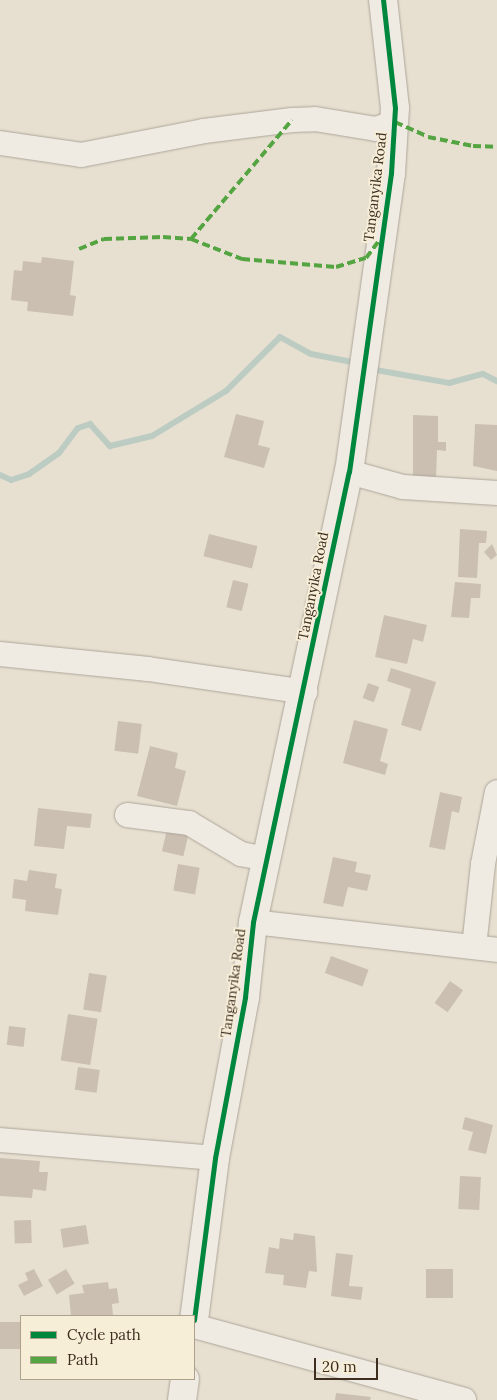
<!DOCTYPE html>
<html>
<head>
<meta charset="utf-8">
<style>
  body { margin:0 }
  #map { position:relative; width:497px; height:1400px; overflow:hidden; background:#e7e0d1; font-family:Lora,serif }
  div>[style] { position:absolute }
  .stream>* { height:6px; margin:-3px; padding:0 3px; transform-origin:3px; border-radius:3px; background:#bcccc2 }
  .building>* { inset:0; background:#cbbfb2; transform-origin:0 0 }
  .roads { filter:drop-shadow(0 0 1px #ada599) drop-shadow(0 0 1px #ada599) }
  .street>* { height:24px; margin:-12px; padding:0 12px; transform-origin:12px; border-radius:12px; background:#efebe3 }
  .secondary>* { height:28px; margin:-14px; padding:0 14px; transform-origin:14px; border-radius:14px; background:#efebe3 }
  .quiet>* { height:4px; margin-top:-2px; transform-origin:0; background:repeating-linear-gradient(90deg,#54a441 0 8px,transparent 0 12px) }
  .cycleway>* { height:5px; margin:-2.5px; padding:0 2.5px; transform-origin:2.5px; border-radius:2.5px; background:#00873e }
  span { translate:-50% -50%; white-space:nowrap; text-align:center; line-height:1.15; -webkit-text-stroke:4px #f7eed8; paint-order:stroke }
  .street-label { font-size:14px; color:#3d2e20 }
  .legend { position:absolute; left:20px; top:1315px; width:175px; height:65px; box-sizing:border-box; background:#f7eed8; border:1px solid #ada18e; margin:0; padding:6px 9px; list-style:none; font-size:15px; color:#3d2e20 }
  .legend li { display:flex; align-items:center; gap:10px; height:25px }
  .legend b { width:25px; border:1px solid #ada18e }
  .scale { position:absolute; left:314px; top:1358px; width:64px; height:22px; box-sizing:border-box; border:2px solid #3d2e20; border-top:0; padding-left:6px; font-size:15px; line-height:18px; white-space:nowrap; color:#3d2e20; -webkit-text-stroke:4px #f7eed8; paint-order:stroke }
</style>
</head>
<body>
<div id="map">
  <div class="stream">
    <i style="left:370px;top:369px;width:80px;rotate:10deg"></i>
    <i style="left:449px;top:383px;width:35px;rotate:-15deg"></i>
    <i style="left:483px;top:374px;width:16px;rotate:27deg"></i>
    <i style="left:0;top:475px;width:12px;rotate:24deg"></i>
    <i style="left:11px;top:480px;width:19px;rotate:-18deg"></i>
    <i style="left:29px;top:474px;width:37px;rotate:-35deg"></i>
    <i style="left:59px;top:453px;width:31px;rotate:-53deg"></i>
    <i style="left:78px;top:428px;width:13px;rotate:-18deg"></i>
    <i style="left:90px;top:424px;width:30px;rotate:48deg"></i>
    <i style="left:110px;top:446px;width:43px;rotate:-13.4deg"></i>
    <i style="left:152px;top:436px;width:87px;rotate:-31.3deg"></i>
    <i style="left:226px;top:391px;width:76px;rotate:-45deg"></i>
    <i style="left:280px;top:337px;width:35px;rotate:29deg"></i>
    <i style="left:311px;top:354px;width:47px;rotate:11.1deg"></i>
  </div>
  <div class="building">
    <i style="clip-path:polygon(42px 257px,74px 261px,70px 295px,76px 296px,73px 316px,27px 311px,28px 302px,11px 300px,14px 270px,22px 271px,23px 261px,41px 263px)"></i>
    <i style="clip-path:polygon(236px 414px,264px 421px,258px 445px,270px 448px,264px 468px,224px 457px)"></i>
    <i style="clip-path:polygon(413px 415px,438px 416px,438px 442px,446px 442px,446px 451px,437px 450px,436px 479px,413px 478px)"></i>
    <i style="clip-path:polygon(475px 424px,497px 425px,497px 471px,473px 466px)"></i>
    <i style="clip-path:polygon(460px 529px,487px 531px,486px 543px,479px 543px,477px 578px,458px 577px)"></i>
    <i style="left:209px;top:534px;width:50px;height:23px;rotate:14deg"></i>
    <i style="clip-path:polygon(492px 544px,497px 555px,491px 560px,484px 552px)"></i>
    <i style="left:233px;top:580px;width:16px;height:28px;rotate:14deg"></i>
    <i style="clip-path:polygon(455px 582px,481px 584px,480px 598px,471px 598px,469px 618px,451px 617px)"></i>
    <i style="clip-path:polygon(384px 615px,427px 625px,423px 642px,413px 639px,407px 664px,375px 657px)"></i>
    <i style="clip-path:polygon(391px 668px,436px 682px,421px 731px,401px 725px,411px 689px,387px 681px)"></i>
    <i style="left:368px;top:683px;width:12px;height:16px;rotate:20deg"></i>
    <i style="clip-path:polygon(354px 720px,388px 729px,380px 761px,388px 764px,385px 775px,343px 763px)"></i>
    <i style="left:118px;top:721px;width:24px;height:30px;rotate:7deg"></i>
    <i style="clip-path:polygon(150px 746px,178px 753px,175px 768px,186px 771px,177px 806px,137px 796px)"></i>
    <i style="clip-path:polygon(440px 792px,462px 797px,459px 813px,452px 811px,445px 850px,429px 847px)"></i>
    <i style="clip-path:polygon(38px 808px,92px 814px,90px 828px,67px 826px,64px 849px,34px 846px)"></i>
    <i style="left:168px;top:825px;width:22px;height:27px;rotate:13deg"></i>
    <i style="clip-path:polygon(333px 857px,357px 862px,355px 872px,371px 875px,367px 891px,348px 887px,343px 907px,323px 903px)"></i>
    <i style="left:178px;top:864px;width:22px;height:27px;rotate:10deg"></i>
    <i style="clip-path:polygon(29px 870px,57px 874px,55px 888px,62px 889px,58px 915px,25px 911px,26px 900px,12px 898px,14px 879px,27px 881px)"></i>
    <i style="left:331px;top:956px;width:40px;height:18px;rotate:20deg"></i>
    <i style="left:89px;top:973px;width:18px;height:37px;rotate:9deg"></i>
    <i style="left:450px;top:981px;width:16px;height:27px;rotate:35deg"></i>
    <i style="left:68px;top:1014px;width:30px;height:47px;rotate:9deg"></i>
    <i style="left:9px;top:1026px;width:17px;height:19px;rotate:7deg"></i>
    <i style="left:78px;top:1067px;width:22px;height:23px;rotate:8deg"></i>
    <i style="clip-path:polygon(465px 1117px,493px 1125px,486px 1154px,468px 1150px,473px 1132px,462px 1129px)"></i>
    <i style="clip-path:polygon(0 1158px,40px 1161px,39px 1172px,48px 1172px,46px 1191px,33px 1189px,32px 1198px,0 1196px)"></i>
    <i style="left:460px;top:1176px;width:21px;height:33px;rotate:3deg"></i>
    <i style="left:31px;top:1220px;width:23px;height:17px;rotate:88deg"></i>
    <i style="left:86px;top:1225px;width:19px;height:26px;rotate:81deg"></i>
    <i style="clip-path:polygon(294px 1233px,315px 1236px,317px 1272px,309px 1271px,306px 1288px,283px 1285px,284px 1275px,265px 1273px,269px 1247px,279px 1249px,280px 1238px,293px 1240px)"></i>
    <i style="clip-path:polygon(336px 1253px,353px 1255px,349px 1286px,363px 1287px,361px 1300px,331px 1296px)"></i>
    <i style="clip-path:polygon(34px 1269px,43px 1286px,24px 1296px,18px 1285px,28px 1280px,25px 1273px)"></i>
    <i style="left:66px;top:1269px;width:17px;height:21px;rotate:59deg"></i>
    <i style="left:426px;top:1269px;width:27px;height:29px"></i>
    <i style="clip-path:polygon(108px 1282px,109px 1289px,117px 1288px,119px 1303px,112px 1304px,113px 1316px,71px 1316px,69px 1295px,84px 1293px,82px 1285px)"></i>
    <i style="left:21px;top:1322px;width:27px;height:21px;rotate:90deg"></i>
    <i style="clip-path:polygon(336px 1393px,371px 1397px,370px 1400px,335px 1400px)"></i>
  </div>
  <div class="roads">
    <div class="street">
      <i style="left:0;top:143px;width:82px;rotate:8.4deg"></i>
      <i style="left:81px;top:155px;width:125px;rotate:-11deg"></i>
      <i style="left:204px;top:131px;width:89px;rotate:-7.1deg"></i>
      <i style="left:292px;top:120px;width:23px;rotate:-2deg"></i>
      <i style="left:315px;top:119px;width:62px;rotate:9.3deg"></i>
      <i style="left:376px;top:129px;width:20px;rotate:-20deg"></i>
      <i style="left:349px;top:472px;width:56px;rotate:15.5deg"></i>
      <i style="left:403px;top:487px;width:94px;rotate:3.7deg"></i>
      <i style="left:0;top:654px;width:149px;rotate:5.8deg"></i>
      <i style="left:148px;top:669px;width:159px;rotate:8.3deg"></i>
      <i style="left:127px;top:815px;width:63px;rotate:7.4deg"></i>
      <i style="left:189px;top:823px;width:61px;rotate:30.8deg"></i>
      <i style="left:241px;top:854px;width:26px;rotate:11deg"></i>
      <i style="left:253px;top:922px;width:246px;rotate:6.5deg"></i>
      <i style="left:474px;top:947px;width:83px;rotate:-83.8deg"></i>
      <i style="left:483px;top:864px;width:73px;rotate:-79deg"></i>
      <i style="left:0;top:1140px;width:216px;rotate:4.8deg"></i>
      <i style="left:194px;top:1326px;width:280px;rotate:15.3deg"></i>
    </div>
    <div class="secondary">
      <i style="left:194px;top:1320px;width:163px;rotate:-82.6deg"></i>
      <i style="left:215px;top:1158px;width:164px;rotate:-79.4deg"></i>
      <i style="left:245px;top:997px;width:75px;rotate:-83.9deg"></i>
      <i style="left:253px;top:922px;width:460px;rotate:-78deg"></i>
      <i style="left:349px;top:472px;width:302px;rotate:-82deg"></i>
      <i style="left:391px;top:173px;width:65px;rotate:-86.5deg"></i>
      <i style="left:395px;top:108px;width:109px;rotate:-96.3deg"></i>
      <i style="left:182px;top:1400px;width:21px;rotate:-82deg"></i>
    </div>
  </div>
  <div class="quiet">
    <i style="left:395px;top:122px;width:36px;rotate:24deg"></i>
    <i style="left:428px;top:137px;width:46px;rotate:11.3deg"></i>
    <i style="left:473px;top:146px;width:24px;rotate:2deg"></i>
    <i style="left:191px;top:239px;width:156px;rotate:-49.7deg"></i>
    <i style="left:79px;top:249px;width:27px;rotate:-22deg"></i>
    <i style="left:104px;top:239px;width:59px;rotate:-1.9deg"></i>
    <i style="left:163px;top:237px;width:28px;rotate:4deg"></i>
    <i style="left:191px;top:239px;width:55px;rotate:21.4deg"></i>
    <i style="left:242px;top:259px;width:94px;rotate:4.9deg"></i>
    <i style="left:336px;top:267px;width:31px;rotate:-17deg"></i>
    <i style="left:366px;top:258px;width:21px;rotate:-53deg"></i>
  </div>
  <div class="cycleway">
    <i style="left:194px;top:1320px;width:163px;rotate:-82.6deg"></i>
    <i style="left:215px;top:1158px;width:164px;rotate:-79.4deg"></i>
    <i style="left:245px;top:997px;width:75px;rotate:-83.9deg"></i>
    <i style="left:253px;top:922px;width:460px;rotate:-78deg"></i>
    <i style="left:349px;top:472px;width:302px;rotate:-82deg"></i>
    <i style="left:391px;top:173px;width:65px;rotate:-86.5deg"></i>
    <i style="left:395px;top:108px;width:109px;rotate:-96.3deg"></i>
  </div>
  <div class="street-label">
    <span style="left:375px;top:187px;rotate:-83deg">Tanganyika Road</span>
    <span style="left:313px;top:586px;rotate:-79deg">Tanganyika Road</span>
    <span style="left:233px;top:983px;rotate:-82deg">Tanganyika Road</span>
  </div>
  <ul class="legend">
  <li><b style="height:6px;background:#00873e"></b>Cycle path</li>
  <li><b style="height:6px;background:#54a441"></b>Path</li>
  </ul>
  <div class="scale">20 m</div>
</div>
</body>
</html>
